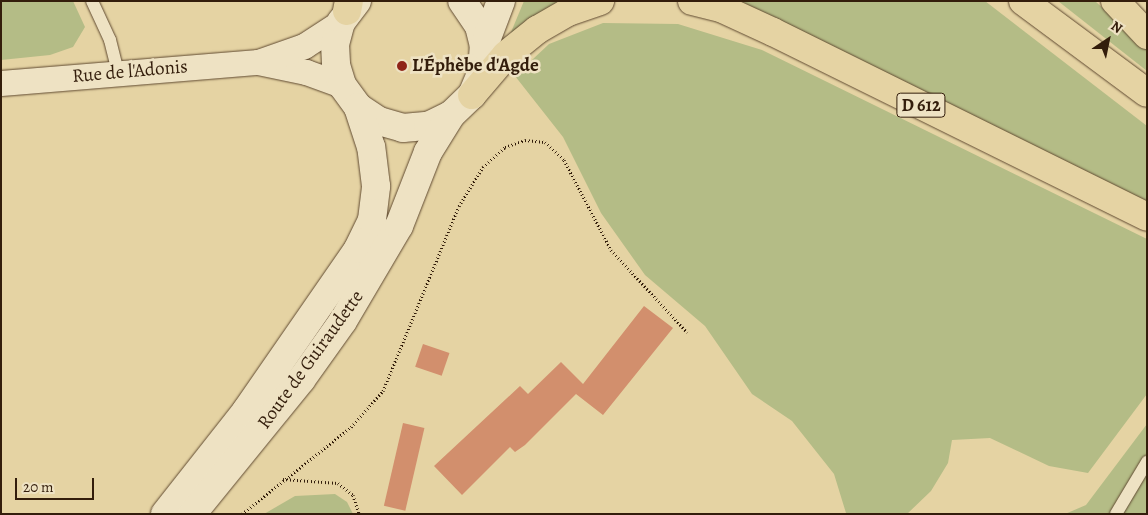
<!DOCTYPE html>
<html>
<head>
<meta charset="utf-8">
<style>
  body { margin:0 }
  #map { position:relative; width:1148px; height:515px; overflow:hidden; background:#e5d3a3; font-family:Alegreya,serif }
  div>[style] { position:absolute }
  .green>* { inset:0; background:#b4bc86 }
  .building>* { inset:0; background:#d28f6d; transform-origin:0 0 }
  .path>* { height:3px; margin-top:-1.5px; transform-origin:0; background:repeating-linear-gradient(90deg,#331d0b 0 1px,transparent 0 3.5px) }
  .roads { filter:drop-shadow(0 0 1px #604a31) drop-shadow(0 0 1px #604a31) }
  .lane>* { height:12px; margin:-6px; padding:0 6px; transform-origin:6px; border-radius:6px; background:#eee2c3 }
  .street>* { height:25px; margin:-12.5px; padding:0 12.5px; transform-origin:12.5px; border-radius:12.5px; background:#eee2c3 }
  .secondary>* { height:28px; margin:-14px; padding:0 14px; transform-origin:14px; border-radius:14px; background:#eee2c3 }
  .highway>* { height:28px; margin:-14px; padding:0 14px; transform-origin:14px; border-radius:14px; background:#e5d3a3 }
  .dots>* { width:14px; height:14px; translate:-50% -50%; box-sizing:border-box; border:2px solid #eee2c3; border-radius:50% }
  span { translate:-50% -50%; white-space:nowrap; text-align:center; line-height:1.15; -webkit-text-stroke:5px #eee2c3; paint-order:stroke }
  .shield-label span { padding:1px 4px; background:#eee2c3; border:1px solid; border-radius:4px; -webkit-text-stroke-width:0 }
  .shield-label { font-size:18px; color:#331d0b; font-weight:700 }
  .poi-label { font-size:19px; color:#331d0b; font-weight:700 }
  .left { translate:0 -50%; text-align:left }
  .street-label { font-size:19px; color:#331d0b }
  .frame { position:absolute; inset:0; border:2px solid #331d0b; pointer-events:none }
  .north { position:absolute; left:1083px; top:15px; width:50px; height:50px; -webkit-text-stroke:4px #eee2c3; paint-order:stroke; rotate:34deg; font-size:14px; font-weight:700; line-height:20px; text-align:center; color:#331d0b }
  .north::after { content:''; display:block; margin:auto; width:18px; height:22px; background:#331d0b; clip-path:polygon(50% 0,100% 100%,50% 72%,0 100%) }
  .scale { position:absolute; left:15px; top:478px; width:79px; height:22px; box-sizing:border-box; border:2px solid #331d0b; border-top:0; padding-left:6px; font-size:15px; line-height:18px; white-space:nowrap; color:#331d0b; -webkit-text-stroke:4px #eee2c3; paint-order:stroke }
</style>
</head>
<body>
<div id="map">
  <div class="green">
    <i style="clip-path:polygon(1px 1px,73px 1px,85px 27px,73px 47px,50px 55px,1px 60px)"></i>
    <i style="clip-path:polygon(524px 1px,576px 1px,509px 37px)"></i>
    <i style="clip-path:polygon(724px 1px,985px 1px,1147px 126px,1147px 206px)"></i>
    <i style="clip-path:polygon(1058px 1px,1095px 1px,1147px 49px,1147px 71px)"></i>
    <i style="clip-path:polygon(603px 23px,678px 24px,762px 50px,1147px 239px,1147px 394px,1088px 473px,1049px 466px,990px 438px,952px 440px,948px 463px,931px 491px,907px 514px,846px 513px,834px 474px,792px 421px,752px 394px,705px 326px,645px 275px,601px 213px,563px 137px,515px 76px,549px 44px)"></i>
    <i style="clip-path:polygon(1147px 424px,1147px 514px,1065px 514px,1086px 505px)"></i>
    <i style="clip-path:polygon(335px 494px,347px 502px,353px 514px,264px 514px,295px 496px)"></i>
  </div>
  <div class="building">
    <i style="clip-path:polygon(644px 306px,673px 328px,603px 415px,576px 394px,525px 445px,515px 452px,510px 447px,462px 495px,434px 466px,520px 386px,528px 394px,561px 362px,583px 384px)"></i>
    <i style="left:423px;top:344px;width:28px;height:24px;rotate:19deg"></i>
    <i style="left:403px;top:423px;width:22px;height:85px;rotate:13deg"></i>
  </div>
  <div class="path">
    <i style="left:283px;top:479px;width:55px;rotate:4.2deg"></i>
    <i style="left:338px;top:483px;width:19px;rotate:39deg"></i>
    <i style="left:353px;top:495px;width:20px;rotate:72deg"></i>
    <i style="left:242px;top:514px;width:139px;rotate:-38.6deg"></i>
    <i style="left:351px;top:427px;width:48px;rotate:-48.4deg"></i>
    <i style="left:383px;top:391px;width:200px;rotate:-67.7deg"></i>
    <i style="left:459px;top:206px;width:46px;rotate:-58.4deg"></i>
    <i style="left:483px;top:167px;width:30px;rotate:-42deg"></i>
    <i style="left:505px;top:147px;width:21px;rotate:-19deg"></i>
    <i style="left:525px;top:140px;width:20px;rotate:6deg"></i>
    <i style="left:545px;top:142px;width:26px;rotate:43deg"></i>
    <i style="left:564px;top:160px;width:102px;rotate:62.4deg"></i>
    <i style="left:611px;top:250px;width:112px;rotate:47.2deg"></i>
  </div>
  <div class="roads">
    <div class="lane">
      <i style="left:92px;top:1px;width:43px;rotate:65.2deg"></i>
      <i style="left:110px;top:40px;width:33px;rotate:76deg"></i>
      <i style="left:1116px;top:514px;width:61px;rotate:-59.2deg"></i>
    </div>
    <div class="street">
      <i style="left:258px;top:62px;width:49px;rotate:11.8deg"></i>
      <i style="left:306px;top:72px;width:38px;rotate:20deg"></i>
      <i style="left:1px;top:83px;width:258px;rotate:-4.7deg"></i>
      <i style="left:258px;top:62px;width:49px;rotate:-19.2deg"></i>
      <i style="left:304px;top:46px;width:44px;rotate:-33deg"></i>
    </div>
    <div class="secondary">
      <i style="left:357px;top:1px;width:26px;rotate:127deg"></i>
      <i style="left:341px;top:22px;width:23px;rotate:105deg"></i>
      <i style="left:335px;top:44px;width:21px;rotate:87deg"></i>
      <i style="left:336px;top:65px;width:21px;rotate:73deg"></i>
      <i style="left:342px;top:85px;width:27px;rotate:54deg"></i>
      <i style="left:358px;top:107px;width:25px;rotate:34deg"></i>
      <i style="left:379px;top:121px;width:25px;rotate:16deg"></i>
      <i style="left:403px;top:128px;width:25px;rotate:-5deg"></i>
      <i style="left:428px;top:126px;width:25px;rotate:-26deg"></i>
      <i style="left:451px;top:115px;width:29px;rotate:-44deg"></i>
      <i style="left:472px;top:95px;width:25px;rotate:-67deg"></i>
      <i style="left:482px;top:72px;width:26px;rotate:-86deg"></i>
      <i style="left:484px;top:46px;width:21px;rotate:-104deg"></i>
      <i style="left:479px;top:26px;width:30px;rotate:-124deg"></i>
      <i style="left:484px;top:46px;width:48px;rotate:-69.3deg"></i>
      <i style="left:165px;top:514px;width:131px;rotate:-51.8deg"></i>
      <i style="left:246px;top:411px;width:197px;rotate:-55.3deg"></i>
      <i style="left:358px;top:249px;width:32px;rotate:-64deg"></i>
      <i style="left:372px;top:220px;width:34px;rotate:-83deg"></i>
      <i style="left:376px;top:186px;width:39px;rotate:-97deg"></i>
      <i style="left:371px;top:147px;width:42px;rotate:-108deg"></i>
      <i style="left:192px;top:514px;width:173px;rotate:-50.9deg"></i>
      <i style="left:301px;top:380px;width:72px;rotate:-54.6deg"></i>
      <i style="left:343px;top:321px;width:110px;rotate:-59.5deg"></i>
      <i style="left:399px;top:226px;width:79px;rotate:-68.6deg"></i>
      <i style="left:428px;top:152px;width:44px;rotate:-58.1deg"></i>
    </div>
    <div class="highway">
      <i style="left:692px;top:1px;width:32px;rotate:14deg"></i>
      <i style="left:723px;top:9px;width:55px;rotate:24.7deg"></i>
      <i style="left:773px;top:32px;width:417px;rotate:26.3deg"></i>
      <i style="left:1023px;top:1px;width:154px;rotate:36.6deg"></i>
      <i style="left:1115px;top:1px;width:47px;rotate:46.7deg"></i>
      <i style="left:347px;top:11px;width:10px;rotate:-79deg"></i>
      <i style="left:472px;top:95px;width:52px;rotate:-49.6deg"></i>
      <i style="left:506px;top:55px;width:40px;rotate:-39deg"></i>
      <i style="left:537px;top:30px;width:36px;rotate:-30deg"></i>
      <i style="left:568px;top:12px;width:34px;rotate:-19deg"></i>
    </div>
  </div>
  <div class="dots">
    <i style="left:402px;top:66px;background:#8f2418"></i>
  </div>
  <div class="shield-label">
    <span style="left:921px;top:105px">D 612</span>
  </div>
  <div class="poi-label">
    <span class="left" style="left:412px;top:66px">L'Éphèbe d'Agde</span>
  </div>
  <div class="street-label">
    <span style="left:130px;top:72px;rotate:-5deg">Rue de l'Adonis</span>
    <span style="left:311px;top:360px;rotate:-54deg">Route de Guiraudette</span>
  </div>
  <div class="frame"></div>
  <div class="north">N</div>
  <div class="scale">20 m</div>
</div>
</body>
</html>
